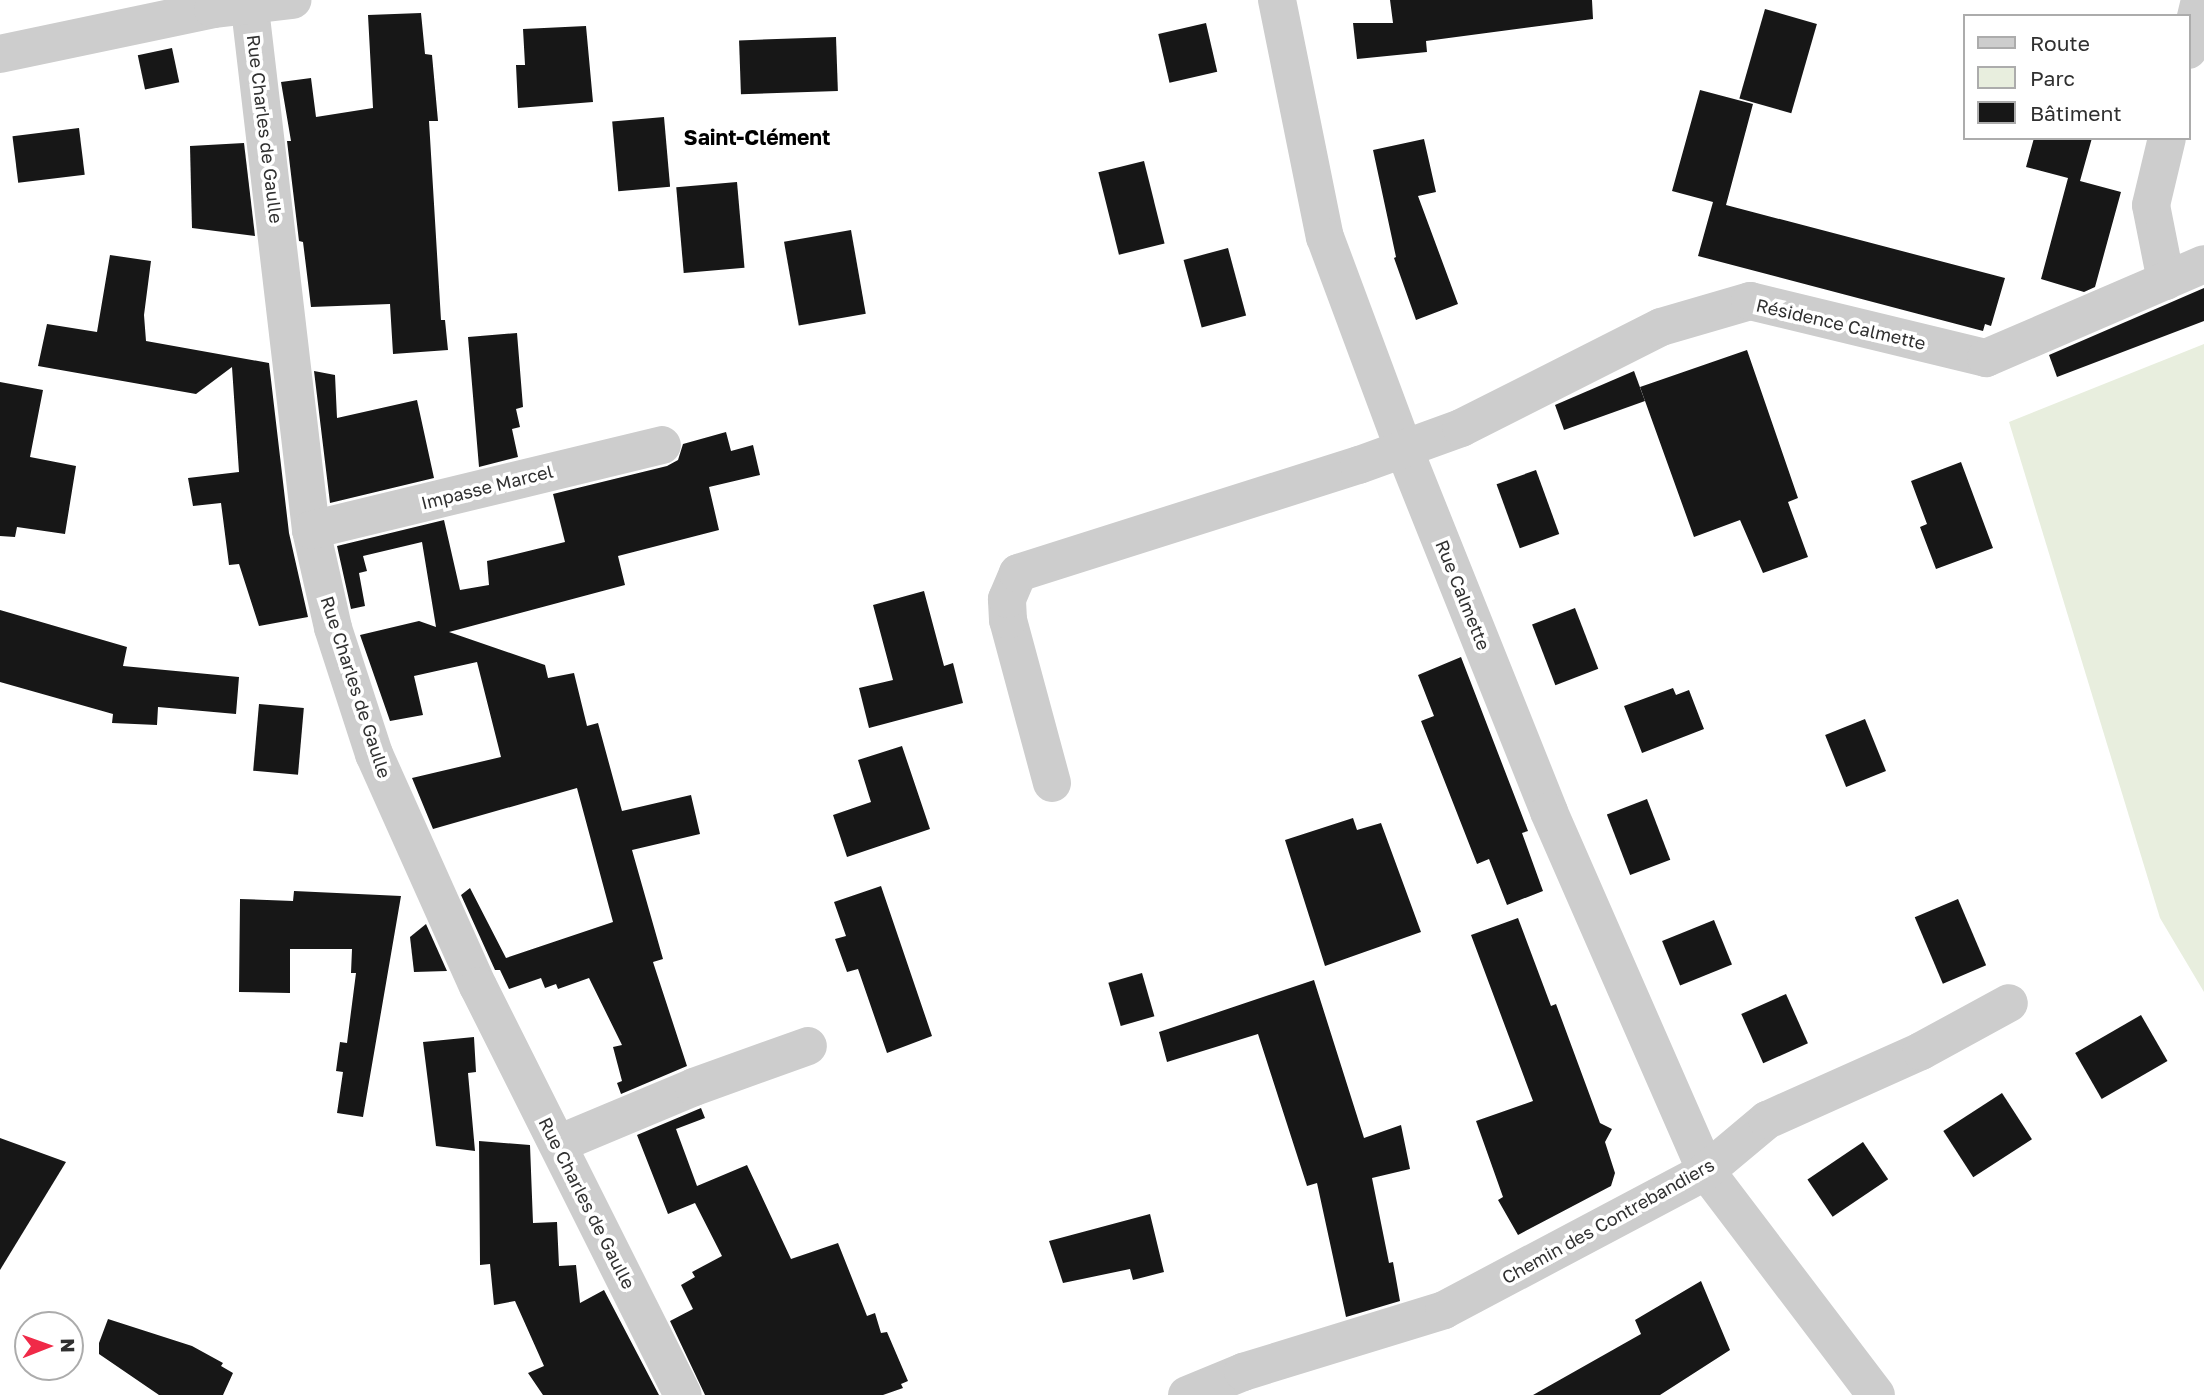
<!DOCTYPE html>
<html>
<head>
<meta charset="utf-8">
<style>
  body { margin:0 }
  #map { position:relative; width:2204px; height:1395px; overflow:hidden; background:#fff; font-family:"Golos Text",sans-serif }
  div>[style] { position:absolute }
  .green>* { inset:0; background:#e8eede }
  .building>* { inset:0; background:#171717; transform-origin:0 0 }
  .minor>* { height:38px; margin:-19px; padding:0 19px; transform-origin:19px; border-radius:19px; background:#cdcdcd }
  span { translate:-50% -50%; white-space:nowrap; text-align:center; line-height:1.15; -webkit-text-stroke:7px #fff; paint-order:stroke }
  .street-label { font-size:18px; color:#303030 }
  .quarter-label { font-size:21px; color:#000; font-weight:700 }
  .legend { position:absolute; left:1963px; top:14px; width:228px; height:126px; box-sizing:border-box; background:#fff; border:2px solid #acacac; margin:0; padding:9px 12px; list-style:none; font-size:21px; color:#303030 }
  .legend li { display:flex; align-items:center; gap:14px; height:35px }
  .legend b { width:35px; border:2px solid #acacac }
  .north { position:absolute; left:14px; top:1311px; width:70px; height:70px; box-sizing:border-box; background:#fff; border:2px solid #acacac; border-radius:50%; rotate:89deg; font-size:19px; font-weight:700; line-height:28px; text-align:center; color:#303030 }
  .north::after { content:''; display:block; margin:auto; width:24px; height:32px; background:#f02a48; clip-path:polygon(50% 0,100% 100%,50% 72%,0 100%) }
</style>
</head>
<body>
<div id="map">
  <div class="green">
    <i style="clip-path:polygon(2204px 344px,2204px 992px,2160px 918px,2009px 422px)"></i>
  </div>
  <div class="building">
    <i style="clip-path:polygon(1390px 0,1592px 0,1593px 19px,1426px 41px,1427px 52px,1357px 59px,1353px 23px,1393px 23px)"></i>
    <i style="left:1765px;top:9px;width:54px;height:93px;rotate:16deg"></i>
    <i style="clip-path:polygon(421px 13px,425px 54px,432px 55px,438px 121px,429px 121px,441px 320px,445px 320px,448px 350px,393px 354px,390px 304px,311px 307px,303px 242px,299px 241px,287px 141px,291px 141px,281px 82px,311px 78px,316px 117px,373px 108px,368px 15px)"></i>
    <i style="left:1206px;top:23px;width:50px;height:49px;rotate:77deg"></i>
    <i style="clip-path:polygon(586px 26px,593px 102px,518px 108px,516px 65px,525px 65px,523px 29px)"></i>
    <i style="left:836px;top:37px;width:54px;height:97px;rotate:88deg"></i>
    <i style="left:172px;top:48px;width:35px;height:35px;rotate:78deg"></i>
    <i style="clip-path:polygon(1700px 90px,1753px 104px,1726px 205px,2005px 278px,1991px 326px,1985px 324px,1983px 331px,1698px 256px,1713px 202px,1672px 191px)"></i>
    <i style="left:664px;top:117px;width:70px;height:52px;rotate:85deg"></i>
    <i style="left:79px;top:128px;width:47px;height:67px;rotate:83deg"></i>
    <i style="clip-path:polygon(2034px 138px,2092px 138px,2080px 181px,2121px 192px,2095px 287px,2084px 292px,2041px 279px,2068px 178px,2026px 167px)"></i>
    <i style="clip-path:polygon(1424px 139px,1436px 192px,1418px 196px,1458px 304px,1416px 320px,1394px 258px,1396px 257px,1373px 150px)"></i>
    <i style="clip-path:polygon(244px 143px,255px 236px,192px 228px,190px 146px)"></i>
    <i style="left:1144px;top:161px;width:85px;height:47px;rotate:76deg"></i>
    <i style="left:737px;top:182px;width:86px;height:61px;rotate:85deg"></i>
    <i style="left:851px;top:230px;width:85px;height:68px;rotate:80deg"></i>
    <i style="left:1228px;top:248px;width:70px;height:46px;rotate:75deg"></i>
    <i style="clip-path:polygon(110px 255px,151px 261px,144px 315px,146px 341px,269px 363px,289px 533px,308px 617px,259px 626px,239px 564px,229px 565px,221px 503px,193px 506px,188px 478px,239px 472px,232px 367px,196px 394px,38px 366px,47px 324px,97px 332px)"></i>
    <i style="clip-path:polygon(2204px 288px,2204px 321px,2057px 377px,2049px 355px)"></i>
    <i style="clip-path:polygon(517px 333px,523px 407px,516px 409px,520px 427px,512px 429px,518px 457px,479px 467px,468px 337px)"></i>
    <i style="clip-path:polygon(1747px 350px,1798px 498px,1788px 502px,1808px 557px,1763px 573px,1740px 520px,1694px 537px,1640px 387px)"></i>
    <i style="clip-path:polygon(314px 371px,335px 375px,337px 418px,417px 400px,434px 478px,330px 503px)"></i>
    <i style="clip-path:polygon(1634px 371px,1645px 401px,1564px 430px,1555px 405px)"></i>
    <i style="clip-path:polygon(0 382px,43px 390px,30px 457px,76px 466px,65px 534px,17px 527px,15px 537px,0 536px)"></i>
    <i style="clip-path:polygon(726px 432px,731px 451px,753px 445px,760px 475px,709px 487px,719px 530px,618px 556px,625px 585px,449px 632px,545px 665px,548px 678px,574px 673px,587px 726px,598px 723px,622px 811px,691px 795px,700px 834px,632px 850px,663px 959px,653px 962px,687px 1066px,621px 1094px,617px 1083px,622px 1081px,613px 1047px,622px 1045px,589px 978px,558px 989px,556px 984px,545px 988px,541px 978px,509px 989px,500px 970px,495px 970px,461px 895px,470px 888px,506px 958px,613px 922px,577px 788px,433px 829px,412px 778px,501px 757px,477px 662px,414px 676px,423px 715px,390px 721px,360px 635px,419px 621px,436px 627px,422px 542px,363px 556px,367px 571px,359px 573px,365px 606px,351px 609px,337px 546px,444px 520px,460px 590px,489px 585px,487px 561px,565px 542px,553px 494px,667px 466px,678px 460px,683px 444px)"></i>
    <i style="clip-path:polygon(1961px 462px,1993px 548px,1936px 569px,1920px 527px,1927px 524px,1911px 481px)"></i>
    <i style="left:1536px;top:470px;width:68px;height:42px;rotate:70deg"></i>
    <i style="clip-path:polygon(924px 591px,944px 666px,953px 663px,963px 703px,869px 728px,859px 688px,893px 680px,873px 605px)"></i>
    <i style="left:1575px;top:608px;width:65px;height:46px;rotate:69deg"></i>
    <i style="clip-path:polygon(0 610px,127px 647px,123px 666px,239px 677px,236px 714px,158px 707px,157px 725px,112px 723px,113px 714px,0 682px)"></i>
    <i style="clip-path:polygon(1461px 657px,1528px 831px,1522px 833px,1543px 891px,1507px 905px,1489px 859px,1477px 864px,1421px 721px,1434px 716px,1418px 675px)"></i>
    <i style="clip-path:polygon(1673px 688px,1676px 695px,1689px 690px,1704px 729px,1642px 753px,1624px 706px)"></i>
    <i style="left:259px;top:704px;width:45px;height:67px;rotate:5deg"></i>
    <i style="left:1865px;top:719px;width:56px;height:43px;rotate:68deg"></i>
    <i style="clip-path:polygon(902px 746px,930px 829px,847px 857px,833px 815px,871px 802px,858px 760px)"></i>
    <i style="left:1647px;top:799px;width:65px;height:43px;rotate:69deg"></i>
    <i style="clip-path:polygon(1353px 818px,1357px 830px,1381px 823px,1421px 932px,1325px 966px,1285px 840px)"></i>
    <i style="clip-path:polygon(881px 886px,932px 1036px,887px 1053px,858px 969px,847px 972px,835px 939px,846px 936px,834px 902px)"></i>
    <i style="clip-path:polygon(294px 891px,401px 896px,363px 1117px,337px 1113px,343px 1072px,336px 1071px,340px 1042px,347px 1043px,356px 973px,351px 973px,352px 949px,290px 949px,290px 993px,239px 992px,240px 899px,293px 901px)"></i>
    <i style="left:1958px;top:899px;width:72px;height:47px;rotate:67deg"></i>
    <i style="clip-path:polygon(1518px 918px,1551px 1006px,1556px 1004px,1600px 1123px,1612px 1129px,1605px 1142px,1615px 1173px,1611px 1186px,1518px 1235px,1498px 1200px,1503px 1197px,1476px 1121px,1533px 1101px,1471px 935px)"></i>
    <i style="left:1714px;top:920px;width:48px;height:56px;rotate:68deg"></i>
    <i style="clip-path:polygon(426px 924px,447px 971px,414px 972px,410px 937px)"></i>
    <i style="left:1142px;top:973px;width:45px;height:35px;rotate:74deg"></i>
    <i style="clip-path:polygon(1314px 980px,1364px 1138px,1401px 1125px,1410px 1169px,1372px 1178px,1389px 1263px,1393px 1262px,1400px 1301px,1346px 1317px,1317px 1183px,1307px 1186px,1258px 1034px,1167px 1062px,1159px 1032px)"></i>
    <i style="left:1786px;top:994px;width:54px;height:49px;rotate:66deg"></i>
    <i style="left:2141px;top:1015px;width:53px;height:76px;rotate:60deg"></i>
    <i style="clip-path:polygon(474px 1037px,476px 1072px,468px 1073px,475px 1151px,436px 1146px,423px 1042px)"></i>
    <i style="left:2002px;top:1093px;width:55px;height:70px;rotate:57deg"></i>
    <i style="clip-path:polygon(701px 1108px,705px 1118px,676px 1129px,697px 1186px,747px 1165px,791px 1259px,838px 1243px,867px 1316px,875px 1313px,881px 1333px,887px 1332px,908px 1381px,901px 1384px,903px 1388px,883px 1395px,705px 1395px,670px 1321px,693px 1309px,681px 1285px,695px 1277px,692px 1272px,722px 1256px,695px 1203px,668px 1214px,637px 1135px)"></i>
    <i style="clip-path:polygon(0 1138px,66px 1162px,0 1270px)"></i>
    <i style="clip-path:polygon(479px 1141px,530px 1145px,533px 1223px,557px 1222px,559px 1266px,576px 1265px,580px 1303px,604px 1290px,659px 1395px,543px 1395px,528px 1373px,544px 1366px,515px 1301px,494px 1305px,490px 1264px,480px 1265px)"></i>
    <i style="left:1863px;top:1142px;width:45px;height:67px;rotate:56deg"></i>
    <i style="clip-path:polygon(1150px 1214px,1164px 1272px,1133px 1280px,1130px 1269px,1063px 1283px,1049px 1241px)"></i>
    <i style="clip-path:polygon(1701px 1281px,1730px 1350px,1660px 1395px,1533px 1395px,1641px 1334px,1635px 1320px)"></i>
    <i style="clip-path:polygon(108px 1319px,192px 1346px,223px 1363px,221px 1366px,233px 1373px,223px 1395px,159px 1395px,99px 1354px,99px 1343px)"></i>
  </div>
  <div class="minor">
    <i style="left:249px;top:0;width:534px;rotate:83.33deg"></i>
    <i style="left:311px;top:530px;width:100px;rotate:77.3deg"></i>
    <i style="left:333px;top:628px;width:133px;rotate:72deg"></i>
    <i style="left:374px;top:754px;width:254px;rotate:65.9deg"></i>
    <i style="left:478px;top:986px;width:457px;rotate:63.4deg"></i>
    <i style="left:1277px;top:0;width:242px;rotate:78.6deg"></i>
    <i style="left:1325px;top:237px;width:226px;rotate:69.6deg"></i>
    <i style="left:1404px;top:449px;width:391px;rotate:68.2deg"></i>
    <i style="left:1549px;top:812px;width:392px;rotate:66.4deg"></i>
    <i style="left:1706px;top:1171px;width:281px;rotate:52.8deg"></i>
    <i style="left:2188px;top:50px;width:51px;rotate:-76.5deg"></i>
    <i style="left:0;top:54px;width:218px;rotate:-11.9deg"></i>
    <i style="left:213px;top:9px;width:80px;rotate:-6.5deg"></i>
    <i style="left:2166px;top:281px;width:77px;rotate:-101.2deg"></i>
    <i style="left:2151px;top:205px;width:69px;rotate:-76.6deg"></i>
    <i style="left:311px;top:530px;width:361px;rotate:-13.6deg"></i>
    <i style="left:1052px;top:783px;width:169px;rotate:-105.1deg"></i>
    <i style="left:1008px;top:620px;width:21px;rotate:-93deg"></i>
    <i style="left:1007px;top:599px;width:28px;rotate:-67deg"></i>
    <i style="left:1018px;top:573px;width:358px;rotate:-17.6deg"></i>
    <i style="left:1359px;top:465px;width:109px;rotate:-19.9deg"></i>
    <i style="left:1461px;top:428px;width:224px;rotate:-26.8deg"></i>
    <i style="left:1661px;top:327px;width:93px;rotate:-16.3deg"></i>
    <i style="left:1750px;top:301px;width:243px;rotate:13.6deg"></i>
    <i style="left:1986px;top:358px;width:237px;rotate:-23.3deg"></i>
    <i style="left:558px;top:1144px;width:147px;rotate:-22.7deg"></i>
    <i style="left:694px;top:1087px;width:121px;rotate:-19.8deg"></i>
    <i style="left:1187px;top:1395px;width:61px;rotate:-22.3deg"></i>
    <i style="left:1243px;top:1372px;width:210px;rotate:-17.1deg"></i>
    <i style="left:1444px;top:1310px;width:297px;rotate:-27.9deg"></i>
    <i style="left:1706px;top:1171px;width:80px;rotate:-39.9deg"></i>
    <i style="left:1767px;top:1120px;width:169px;rotate:-24.1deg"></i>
    <i style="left:1921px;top:1051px;width:100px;rotate:-28.6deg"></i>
  </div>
  <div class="street-label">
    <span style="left:265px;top:129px;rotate:83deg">Rue Charles de Gaulle</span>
    <span style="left:1841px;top:324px;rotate:13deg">Résidence Calmette</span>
    <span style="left:487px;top:487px;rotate:-14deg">Impasse Marcel</span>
    <span style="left:1463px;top:595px;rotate:68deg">Rue Calmette</span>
    <span style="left:356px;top:687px;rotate:72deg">Rue Charles de Gaulle</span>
    <span style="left:587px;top:1203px;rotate:63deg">Rue Charles de Gaulle</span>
    <span style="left:1608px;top:1221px;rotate:-29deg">Chemin des Contrebandiers</span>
  </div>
  <div class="quarter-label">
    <span style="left:757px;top:137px">Saint-Clément</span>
  </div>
  <ul class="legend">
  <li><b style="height:9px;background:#cdcdcd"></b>Route</li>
  <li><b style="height:19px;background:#e8eede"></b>Parc</li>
  <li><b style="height:19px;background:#171717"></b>Bâtiment</li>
  </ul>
  <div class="north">N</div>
</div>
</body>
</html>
